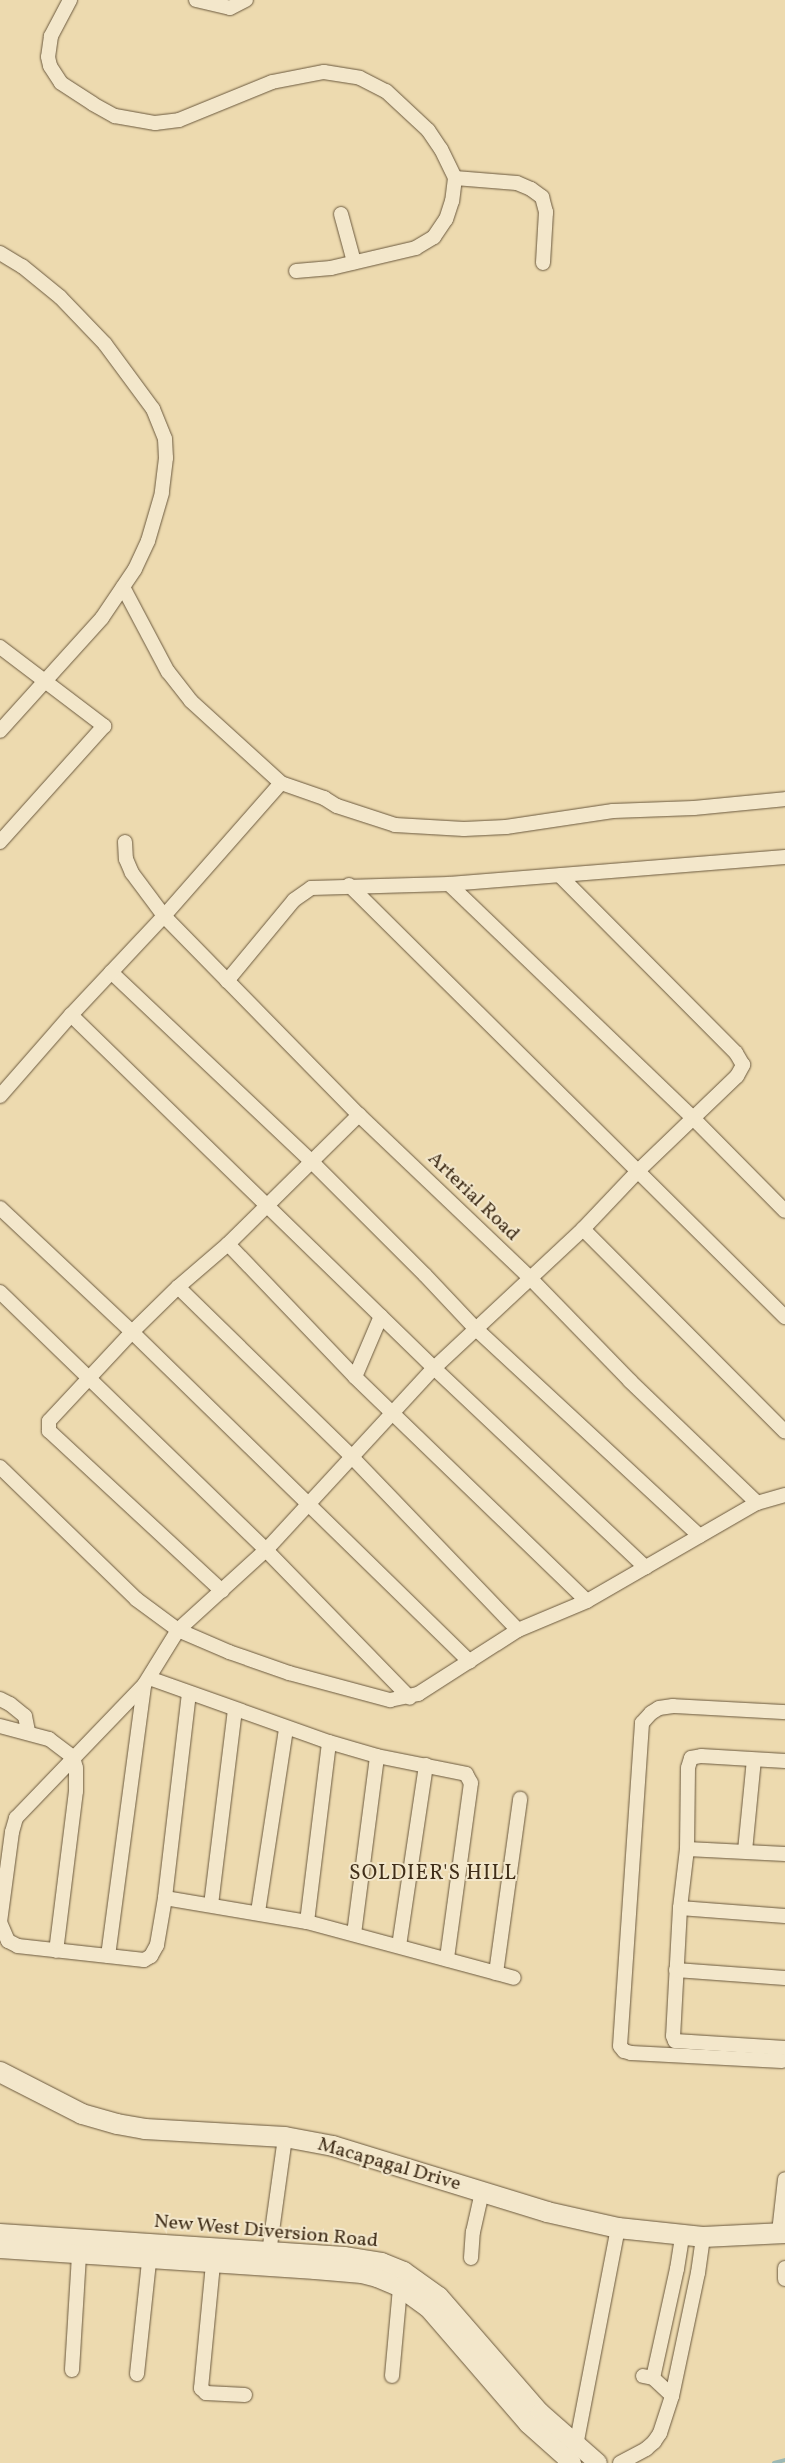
<!DOCTYPE html>
<html>
<head>
<meta charset="utf-8">
<style>
  body { margin:0 }
  #map { position:relative; width:785px; height:2463px; overflow:hidden; background:#eddaaf; font-family:Vollkorn,serif }
  div>[style] { position:absolute }
  .stream>* { height:4px; margin:-2px; padding:0 2px; transform-origin:2px; border-radius:2px; background:#9cb8b4 }
  .roads { filter:drop-shadow(0 0 1px #6b593e) drop-shadow(0 0 1px #6b593e) }
  .minor>* { height:14px; margin:-7px; padding:0 7px; transform-origin:7px; border-radius:7px; background:#f3e7cb }
  .tertiary>* { height:18px; margin:-9px; padding:0 9px; transform-origin:9px; border-radius:9px; background:#f3e7cb }
  .secondary>* { height:20px; margin:-10px; padding:0 10px; transform-origin:10px; border-radius:10px; background:#f3e7cb }
  span { translate:-50% -50%; white-space:nowrap; text-align:center; line-height:1.15; -webkit-text-stroke:4px #f3e7cb; paint-order:stroke }
  .street-label { font-size:20px; color:#402e19 }
  .neighbourhood-label { font-size:21px; color:#402e19; letter-spacing:1px }
</style>
</head>
<body>
<div id="map">
  <div class="stream">
    <i style="left:774px;top:2463px;width:11px;rotate:-15deg"></i>
  </div>
  <div class="roads">
    <div class="minor">
      <i style="left:70px;top:0;width:41px;rotate:117.8deg"></i>
      <i style="left:51px;top:36px;width:21px;rotate:98deg"></i>
      <i style="left:48px;top:57px;width:9px;rotate:77deg"></i>
      <i style="left:50px;top:66px;width:20px;rotate:57deg"></i>
      <i style="left:61px;top:83px;width:38px;rotate:33deg"></i>
      <i style="left:93px;top:104px;width:25px;rotate:29deg"></i>
      <i style="left:115px;top:116px;width:41px;rotate:9.9deg"></i>
      <i style="left:155px;top:123px;width:24px;rotate:-7deg"></i>
      <i style="left:179px;top:120px;width:100px;rotate:-22.2deg"></i>
      <i style="left:272px;top:82px;width:53px;rotate:-10.9deg"></i>
      <i style="left:324px;top:72px;width:36px;rotate:9deg"></i>
      <i style="left:360px;top:78px;width:29px;rotate:27deg"></i>
      <i style="left:386px;top:91px;width:57px;rotate:42.9deg"></i>
      <i style="left:428px;top:130px;width:23px;rotate:56deg"></i>
      <i style="left:441px;top:149px;width:32px;rotate:64deg"></i>
      <i style="left:455px;top:178px;width:23px;rotate:97deg"></i>
      <i style="left:452px;top:201px;width:19px;rotate:108deg"></i>
      <i style="left:446px;top:219px;width:22px;rotate:124deg"></i>
      <i style="left:434px;top:237px;width:21px;rotate:149deg"></i>
      <i style="left:416px;top:248px;width:87px;rotate:166.8deg"></i>
      <i style="left:331px;top:268px;width:35px;rotate:175deg"></i>
      <i style="left:196px;top:0;width:35px;rotate:13deg"></i>
      <i style="left:230px;top:8px;width:18px;rotate:-27deg"></i>
      <i style="left:455px;top:178px;width:62px;rotate:4.6deg"></i>
      <i style="left:517px;top:183px;width:15px;rotate:23deg"></i>
      <i style="left:531px;top:189px;width:14px;rotate:36deg"></i>
      <i style="left:542px;top:197px;width:16px;rotate:75deg"></i>
      <i style="left:546px;top:212px;width:51px;rotate:93.4deg"></i>
      <i style="left:341px;top:214px;width:50px;rotate:74.8deg"></i>
      <i style="left:0;top:253px;width:26px;rotate:31deg"></i>
      <i style="left:22px;top:266px;width:49px;rotate:39.2deg"></i>
      <i style="left:60px;top:297px;width:65px;rotate:46.2deg"></i>
      <i style="left:105px;top:344px;width:81px;rotate:53.6deg"></i>
      <i style="left:153px;top:409px;width:32px;rotate:68deg"></i>
      <i style="left:165px;top:439px;width:19px;rotate:87deg"></i>
      <i style="left:166px;top:458px;width:35px;rotate:97deg"></i>
      <i style="left:162px;top:493px;width:50px;rotate:106.3deg"></i>
      <i style="left:148px;top:541px;width:31px;rotate:115deg"></i>
      <i style="left:135px;top:569px;width:59px;rotate:124deg"></i>
      <i style="left:102px;top:618px;width:152px;rotate:132.1deg"></i>
      <i style="left:0;top:647px;width:131px;rotate:37.2deg"></i>
      <i style="left:104px;top:726px;width:156px;rotate:131.9deg"></i>
      <i style="left:281px;top:783px;width:46px;rotate:19.2deg"></i>
      <i style="left:324px;top:798px;width:15px;rotate:32deg"></i>
      <i style="left:337px;top:806px;width:61px;rotate:18.1deg"></i>
      <i style="left:395px;top:825px;width:69px;rotate:3.3deg"></i>
      <i style="left:464px;top:829px;width:42px;rotate:-2.7deg"></i>
      <i style="left:506px;top:827px;width:108px;rotate:-8.5deg"></i>
      <i style="left:613px;top:811px;width:81px;rotate:-2.1deg"></i>
      <i style="left:694px;top:808px;width:91px;rotate:-5.6deg"></i>
      <i style="left:125px;top:842px;width:17px;rotate:87deg"></i>
      <i style="left:126px;top:859px;width:15px;rotate:67deg"></i>
      <i style="left:132px;top:873px;width:54px;rotate:53.3deg"></i>
      <i style="left:164px;top:916px;width:279px;rotate:45.6deg"></i>
      <i style="left:359px;top:1115px;width:235px;rotate:43.6deg"></i>
      <i style="left:529px;top:1277px;width:145px;rotate:45.8deg"></i>
      <i style="left:630px;top:1381px;width:176px;rotate:43.8deg"></i>
      <i style="left:449px;top:884px;width:337px;rotate:43.8deg"></i>
      <i style="left:692px;top:1117px;width:132px;rotate:45.3deg"></i>
      <i style="left:349px;top:885px;width:614px;rotate:44.74deg"></i>
      <i style="left:111px;top:972px;width:275px;rotate:43.4deg"></i>
      <i style="left:311px;top:1161px;width:161px;rotate:45deg"></i>
      <i style="left:425px;top:1275px;width:73px;rotate:46.7deg"></i>
      <i style="left:475px;top:1328px;width:306px;rotate:42.8deg"></i>
      <i style="left:227px;top:981px;width:105px;rotate:-50.4deg"></i>
      <i style="left:294px;top:900px;width:21px;rotate:-35deg"></i>
      <i style="left:311px;top:888px;width:138px;rotate:-1.7deg"></i>
      <i style="left:449px;top:884px;width:337px;rotate:-4.6deg"></i>
      <i style="left:71px;top:1015px;width:506px;rotate:44.2deg"></i>
      <i style="left:434px;top:1368px;width:291px;rotate:43.3deg"></i>
      <i style="left:0;top:1096px;width:108px;rotate:-48.8deg"></i>
      <i style="left:71px;top:1015px;width:136px;rotate:-46.8deg"></i>
      <i style="left:164px;top:916px;width:177px;rotate:-48.7deg"></i>
      <i style="left:281px;top:783px;width:122px;rotate:-137.7deg"></i>
      <i style="left:191px;top:701px;width:37px;rotate:-128deg"></i>
      <i style="left:168px;top:672px;width:96px;rotate:-117.9deg"></i>
      <i style="left:0;top:1208px;width:181px;rotate:43.2deg"></i>
      <i style="left:132px;top:1332px;width:472px;rotate:44.3deg"></i>
      <i style="left:583px;top:1229px;width:286px;rotate:45.1deg"></i>
      <i style="left:228px;top:1244px;width:184px;rotate:46.3deg"></i>
      <i style="left:355px;top:1377px;width:322px;rotate:44deg"></i>
      <i style="left:178px;top:1287px;width:242px;rotate:44.3deg"></i>
      <i style="left:351px;top:1456px;width:241px;rotate:46.2deg"></i>
      <i style="left:0;top:1292px;width:371px;rotate:44.1deg"></i>
      <i style="left:266px;top:1550px;width:206px;rotate:45.8deg"></i>
      <i style="left:355px;top:1377px;width:66px;rotate:-66.9deg"></i>
      <i style="left:0;top:1467px;width:190px;rotate:44.1deg"></i>
      <i style="left:136px;top:1599px;width:52px;rotate:36.4deg"></i>
      <i style="left:178px;top:1630px;width:56px;rotate:23.3deg"></i>
      <i style="left:229px;top:1652px;width:64px;rotate:19.3deg"></i>
      <i style="left:289px;top:1673px;width:105px;rotate:15deg"></i>
      <i style="left:390px;top:1700px;width:29px;rotate:-12deg"></i>
      <i style="left:418px;top:1694px;width:119px;rotate:-32.6deg"></i>
      <i style="left:518px;top:1630px;width:75px;rotate:-22.8deg"></i>
      <i style="left:587px;top:1601px;width:196px;rotate:-30deg"></i>
      <i style="left:757px;top:1503px;width:29px;rotate:-16deg"></i>
      <i style="left:222px;top:1591px;width:236px;rotate:-137.2deg"></i>
      <i style="left:49px;top:1431px;width:10px;rotate:-90deg"></i>
      <i style="left:49px;top:1421px;width:122px;rotate:-47deg"></i>
      <i style="left:132px;top:1332px;width:64px;rotate:-44.4deg"></i>
      <i style="left:178px;top:1287px;width:66px;rotate:-40.7deg"></i>
      <i style="left:228px;top:1244px;width:184px;rotate:-44.6deg"></i>
      <i style="left:149px;top:1678px;width:191px;rotate:19.6deg"></i>
      <i style="left:329px;top:1742px;width:50px;rotate:16.3deg"></i>
      <i style="left:377px;top:1756px;width:91px;rotate:11.4deg"></i>
      <i style="left:466px;top:1774px;width:10px;rotate:61deg"></i>
      <i style="left:471px;top:1783px;width:178px;rotate:97.8deg"></i>
      <i style="left:189px;top:1693px;width:206px;rotate:96.7deg"></i>
      <i style="left:165px;top:1898px;width:48px;rotate:99.7deg"></i>
      <i style="left:157px;top:1945px;width:13px;rotate:119deg"></i>
      <i style="left:151px;top:1956px;width:8px;rotate:150deg"></i>
      <i style="left:144px;top:1960px;width:127px;rotate:-173.7deg"></i>
      <i style="left:18px;top:1946px;width:11px;rotate:-153deg"></i>
      <i style="left:8px;top:1941px;width:21px;rotate:-113deg"></i>
      <i style="left:0;top:1922px;width:91px;rotate:-82.4deg"></i>
      <i style="left:12px;top:1832px;width:15px;rotate:-74deg"></i>
      <i style="left:16px;top:1818px;width:185px;rotate:-46.1deg"></i>
      <i style="left:144px;top:1685px;width:65px;rotate:-58.3deg"></i>
      <i style="left:178px;top:1630px;width:119px;rotate:-42.3deg"></i>
      <i style="left:266px;top:1550px;width:248px;rotate:-47.3deg"></i>
      <i style="left:434px;top:1368px;width:204px;rotate:-43deg"></i>
      <i style="left:583px;top:1229px;width:80px;rotate:-46.5deg"></i>
      <i style="left:638px;top:1171px;width:137px;rotate:-43.8deg"></i>
      <i style="left:737px;top:1076px;width:13px;rotate:-61deg"></i>
      <i style="left:743px;top:1065px;width:14px;rotate:-120deg"></i>
      <i style="left:736px;top:1053px;width:250px;rotate:-134.8deg"></i>
      <i style="left:0;top:1699px;width:11px;rotate:27deg"></i>
      <i style="left:10px;top:1704px;width:19px;rotate:39deg"></i>
      <i style="left:25px;top:1716px;width:16px;rotate:79deg"></i>
      <i style="left:0;top:1726px;width:51px;rotate:14.9deg"></i>
      <i style="left:49px;top:1739px;width:30px;rotate:37deg"></i>
      <i style="left:73px;top:1757px;width:11px;rotate:75deg"></i>
      <i style="left:76px;top:1768px;width:23px;rotate:90deg"></i>
      <i style="left:76px;top:1791px;width:161px;rotate:97.1deg"></i>
      <i style="left:785px;top:1761px;width:84px;rotate:-176.6deg"></i>
      <i style="left:701px;top:1756px;width:10px;rotate:169deg"></i>
      <i style="left:691px;top:1758px;width:10px;rotate:107deg"></i>
      <i style="left:688px;top:1768px;width:81px;rotate:90.7deg"></i>
      <i style="left:687px;top:1849px;width:59px;rotate:96.8deg"></i>
      <i style="left:680px;top:1908px;width:128px;rotate:93.1deg"></i>
      <i style="left:673px;top:2036px;width:5px;rotate:68deg"></i>
      <i style="left:675px;top:2041px;width:110px;rotate:3.6deg"></i>
      <i style="left:687px;top:1849px;width:98px;rotate:2.9deg"></i>
      <i style="left:745px;top:1851px;width:91px;rotate:-84.4deg"></i>
      <i style="left:165px;top:1898px;width:144px;rotate:9.6deg"></i>
      <i style="left:307px;top:1922px;width:214px;rotate:15.1deg"></i>
      <i style="left:211px;top:1905px;width:196px;rotate:-83deg"></i>
      <i style="left:680px;top:1908px;width:105px;rotate:4.4deg"></i>
      <i style="left:258px;top:1912px;width:186px;rotate:-81.3deg"></i>
      <i style="left:307px;top:1922px;width:181px;rotate:-83deg"></i>
      <i style="left:354px;top:1934px;width:179px;rotate:-82.6deg"></i>
      <i style="left:399px;top:1946px;width:183px;rotate:-81.5deg"></i>
      <i style="left:108px;top:1956px;width:273px;rotate:-82.4deg"></i>
      <i style="left:676px;top:1970px;width:109px;rotate:4.2deg"></i>
      <i style="left:496px;top:1973px;width:176px;rotate:-82.1deg"></i>
      <i style="left:782px;top:2061px;width:151px;rotate:-177deg"></i>
      <i style="left:631px;top:2053px;width:7px;rotate:-164deg"></i>
      <i style="left:624px;top:2051px;width:6px;rotate:-129deg"></i>
      <i style="left:620px;top:2046px;width:324px;rotate:-86.1deg"></i>
      <i style="left:642px;top:1723px;width:13px;rotate:-48deg"></i>
      <i style="left:651px;top:1713px;width:9px;rotate:-32deg"></i>
      <i style="left:659px;top:1708px;width:14px;rotate:-8deg"></i>
      <i style="left:673px;top:1706px;width:112px;rotate:3.1deg"></i>
      <i style="left:779px;top:2232px;width:53px;rotate:-83.5deg"></i>
      <i style="left:471px;top:2258px;width:26px;rotate:-86deg"></i>
      <i style="left:473px;top:2232px;width:41px;rotate:-77.3deg"></i>
      <i style="left:268px;top:2260px;width:124px;rotate:-82.1deg"></i>
      <i style="left:213px;top:2264px;width:125px;rotate:95.5deg"></i>
      <i style="left:201px;top:2388px;width:7px;rotate:45deg"></i>
      <i style="left:206px;top:2393px;width:39px;rotate:3deg"></i>
      <i style="left:785px;top:2268px;width:11px;rotate:90deg"></i>
      <i style="left:72px;top:2370px;width:115px;rotate:-86.5deg"></i>
      <i style="left:137px;top:2374px;width:114px;rotate:-83.9deg"></i>
      <i style="left:392px;top:2376px;width:88px;rotate:-84.8deg"></i>
      <i style="left:643px;top:2376px;width:10px;rotate:11deg"></i>
      <i style="left:653px;top:2378px;width:26px;rotate:43deg"></i>
      <i style="left:653px;top:2378px;width:112px;rotate:-77.6deg"></i>
      <i style="left:677px;top:2269px;width:33px;rotate:-81deg"></i>
      <i style="left:575px;top:2451px;width:227px;rotate:-79.1deg"></i>
      <i style="left:620px;top:2463px;width:30px;rotate:-28deg"></i>
      <i style="left:646px;top:2449px;width:11px;rotate:-41deg"></i>
      <i style="left:654px;top:2442px;width:11px;rotate:-56deg"></i>
      <i style="left:660px;top:2433px;width:39px;rotate:-72deg"></i>
      <i style="left:672px;top:2396px;width:126px;rotate:-78.1deg"></i>
      <i style="left:698px;top:2273px;width:36px;rotate:-82deg"></i>
    </div>
    <div class="tertiary">
      <i style="left:0;top:2233px;width:345px;rotate:3.8deg"></i>
      <i style="left:344px;top:2256px;width:38px;rotate:9deg"></i>
      <i style="left:382px;top:2262px;width:24px;rotate:22deg"></i>
      <i style="left:404px;top:2271px;width:43px;rotate:35.5deg"></i>
      <i style="left:439px;top:2296px;width:154px;rotate:49deg"></i>
      <i style="left:540px;top:2412px;width:77px;rotate:41.3deg"></i>
      <i style="left:0;top:2249px;width:316px;rotate:3.8deg"></i>
      <i style="left:315px;top:2270px;width:47px;rotate:4.9deg"></i>
      <i style="left:362px;top:2274px;width:16px;rotate:15deg"></i>
      <i style="left:377px;top:2278px;width:25px;rotate:23deg"></i>
      <i style="left:400px;top:2288px;width:34px;rotate:36deg"></i>
      <i style="left:428px;top:2308px;width:153px;rotate:49.2deg"></i>
      <i style="left:528px;top:2424px;width:59px;rotate:41.6deg"></i>
    </div>
    <div class="secondary">
      <i style="left:0;top:2072px;width:92px;rotate:27.1deg"></i>
      <i style="left:82px;top:2114px;width:36px;rotate:16deg"></i>
      <i style="left:117px;top:2124px;width:28px;rotate:10deg"></i>
      <i style="left:145px;top:2129px;width:140px;rotate:3.3deg"></i>
      <i style="left:285px;top:2137px;width:49px;rotate:10.6deg"></i>
      <i style="left:333px;top:2146px;width:224px;rotate:17.1deg"></i>
      <i style="left:547px;top:2212px;width:73px;rotate:12.7deg"></i>
      <i style="left:618px;top:2228px;width:85px;rotate:6deg"></i>
      <i style="left:703px;top:2237px;width:82px;rotate:-2.8deg"></i>
    </div>
  </div>
  <div class="street-label">
    <span style="left:473px;top:1197px;rotate:44deg">Arterial Road</span>
    <span style="left:389px;top:2165px;rotate:16deg">Macapagal Drive</span>
    <span style="left:266px;top:2232px;rotate:5deg">New West Diversion Road</span>
  </div>
  <div class="neighbourhood-label">
    <span style="left:433px;top:1874px">SOLDIER'S HILL</span>
  </div>
</div>
</body>
</html>
